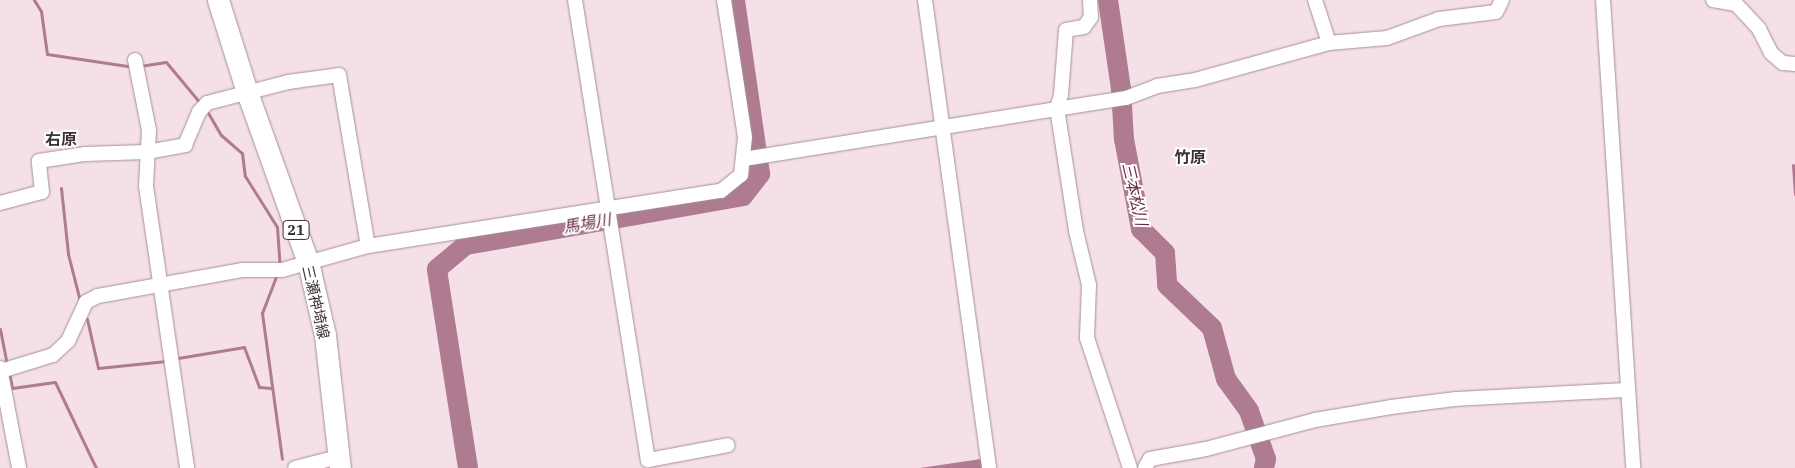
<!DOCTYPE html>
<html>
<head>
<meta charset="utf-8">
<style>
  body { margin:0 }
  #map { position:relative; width:1795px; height:468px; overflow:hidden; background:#f5e0e8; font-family:"IBM Plex Serif","Noto Sans JP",serif }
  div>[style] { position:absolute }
  .water>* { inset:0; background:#ae7b90 }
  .stream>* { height:3px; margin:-1.5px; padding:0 1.5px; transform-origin:1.5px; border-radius:1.5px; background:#ae7b90 }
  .river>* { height:20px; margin:-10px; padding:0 10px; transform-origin:10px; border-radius:10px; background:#ae7b90 }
  .roads { filter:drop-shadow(0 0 1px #a49098) drop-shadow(0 0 1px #a49098) }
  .minor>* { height:14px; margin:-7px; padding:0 7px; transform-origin:7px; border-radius:7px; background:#fff }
  .primary>* { height:21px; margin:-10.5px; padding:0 10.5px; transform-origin:10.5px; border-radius:10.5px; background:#fff }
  span { translate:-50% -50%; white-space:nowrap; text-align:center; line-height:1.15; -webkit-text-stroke:4px #fff; paint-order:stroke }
  .shield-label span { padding:1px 4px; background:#fff; border:1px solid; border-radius:4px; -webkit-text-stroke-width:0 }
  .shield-label { font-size:14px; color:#3a3235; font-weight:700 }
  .street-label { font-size:15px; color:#3a3235 }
  .neighbourhood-label { font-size:16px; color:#3a3235; font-weight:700 }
  .water-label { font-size:16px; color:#6c2b4a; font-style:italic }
</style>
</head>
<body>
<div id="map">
  <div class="water">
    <i style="clip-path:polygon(981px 459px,983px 468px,920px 468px)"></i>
  </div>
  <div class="stream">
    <i style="left:34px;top:0;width:13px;rotate:58deg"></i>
    <i style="left:41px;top:11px;width:43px;rotate:82.1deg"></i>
    <i style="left:47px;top:54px;width:88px;rotate:8.5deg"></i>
    <i style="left:140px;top:66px;width:26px;rotate:-9deg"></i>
    <i style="left:166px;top:62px;width:55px;rotate:50.2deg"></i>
    <i style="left:207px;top:111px;width:28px;rotate:60deg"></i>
    <i style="left:221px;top:135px;width:28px;rotate:41deg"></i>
    <i style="left:242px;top:153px;width:23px;rotate:83deg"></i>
    <i style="left:245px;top:176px;width:60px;rotate:57.9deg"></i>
    <i style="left:277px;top:227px;width:39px;rotate:86deg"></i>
    <i style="left:1793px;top:165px;width:29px;rotate:86deg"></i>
    <i style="left:61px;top:188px;width:66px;rotate:83.9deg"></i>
    <i style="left:68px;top:254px;width:49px;rotate:75.7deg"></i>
    <i style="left:277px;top:274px;width:42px;rotate:111deg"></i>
    <i style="left:262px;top:313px;width:147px;rotate:82.2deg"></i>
    <i style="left:87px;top:319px;width:50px;rotate:77.3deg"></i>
    <i style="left:98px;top:368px;width:69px;rotate:-5.8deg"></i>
    <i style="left:0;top:329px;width:38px;rotate:79deg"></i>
    <i style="left:178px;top:358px;width:67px;rotate:-9.5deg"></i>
    <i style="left:244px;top:347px;width:43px;rotate:69.4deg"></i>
    <i style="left:259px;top:387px;width:12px;rotate:5deg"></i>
    <i style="left:9px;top:372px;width:16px;rotate:79deg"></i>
    <i style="left:12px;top:388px;width:43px;rotate:-7.9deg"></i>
    <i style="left:55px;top:382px;width:95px;rotate:64.5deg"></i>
  </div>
  <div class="river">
    <i style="left:1108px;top:0;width:90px;rotate:81.7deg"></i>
    <i style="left:1121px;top:89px;width:50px;rotate:86.6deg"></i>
    <i style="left:1124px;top:139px;width:92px;rotate:79.3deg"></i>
    <i style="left:1141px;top:229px;width:34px;rotate:45deg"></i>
    <i style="left:1165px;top:253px;width:32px;rotate:86deg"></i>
    <i style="left:1167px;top:285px;width:62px;rotate:43.7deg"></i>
    <i style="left:1212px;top:328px;width:53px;rotate:74.6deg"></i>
    <i style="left:1226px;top:379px;width:39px;rotate:54deg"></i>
    <i style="left:1249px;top:411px;width:51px;rotate:70.5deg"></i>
    <i style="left:1266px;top:459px;width:9px;rotate:103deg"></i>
    <i style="left:468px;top:468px;width:201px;rotate:-98.9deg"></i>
    <i style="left:437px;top:269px;width:38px;rotate:-40deg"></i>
    <i style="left:466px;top:245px;width:281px;rotate:-10deg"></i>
    <i style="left:743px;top:196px;width:28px;rotate:-52deg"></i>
    <i style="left:760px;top:174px;width:176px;rotate:-98.2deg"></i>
  </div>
  <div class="roads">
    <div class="minor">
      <i style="left:575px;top:0;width:466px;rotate:81deg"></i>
      <i style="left:648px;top:460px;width:81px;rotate:-10.6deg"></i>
      <i style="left:925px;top:0;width:472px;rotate:82.2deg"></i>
      <i style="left:1090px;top:0;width:17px;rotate:87deg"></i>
      <i style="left:1091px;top:17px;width:12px;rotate:125deg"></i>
      <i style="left:1084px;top:27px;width:18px;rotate:171deg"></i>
      <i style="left:1066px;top:30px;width:65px;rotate:94.4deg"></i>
      <i style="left:1061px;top:95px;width:14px;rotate:107deg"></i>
      <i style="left:1057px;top:108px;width:124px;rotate:81.2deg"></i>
      <i style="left:1076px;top:231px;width:56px;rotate:76.5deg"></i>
      <i style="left:1089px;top:285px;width:53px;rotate:92.2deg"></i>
      <i style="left:1087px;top:338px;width:137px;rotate:71.7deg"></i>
      <i style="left:1315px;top:0;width:45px;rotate:72deg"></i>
      <i style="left:1603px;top:0;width:469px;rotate:86.3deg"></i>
      <i style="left:1713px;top:0;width:23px;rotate:10deg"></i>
      <i style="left:1736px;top:4px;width:34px;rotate:47deg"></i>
      <i style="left:1759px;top:29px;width:27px;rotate:63deg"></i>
      <i style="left:1771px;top:53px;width:16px;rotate:40deg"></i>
      <i style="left:1783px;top:63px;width:12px;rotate:5deg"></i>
      <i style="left:135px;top:60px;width:71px;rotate:78.7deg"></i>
      <i style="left:149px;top:130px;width:56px;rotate:93.1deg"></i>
      <i style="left:146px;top:186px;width:285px;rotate:81.7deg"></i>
      <i style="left:744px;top:159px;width:387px;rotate:-9.1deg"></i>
      <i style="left:1126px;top:98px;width:33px;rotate:-21deg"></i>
      <i style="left:1157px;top:86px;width:38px;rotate:-9deg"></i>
      <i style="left:1195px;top:80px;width:139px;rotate:-15.4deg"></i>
      <i style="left:1329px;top:43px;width:58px;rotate:-4.9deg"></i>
      <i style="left:1387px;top:38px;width:55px;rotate:-20.1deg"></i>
      <i style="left:1439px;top:19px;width:57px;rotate:-7deg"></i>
      <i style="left:1496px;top:12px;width:13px;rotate:-63deg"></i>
      <i style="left:0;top:203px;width:43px;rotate:-14.7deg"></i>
      <i style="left:42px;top:192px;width:31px;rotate:-96deg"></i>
      <i style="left:39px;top:161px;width:47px;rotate:-8.7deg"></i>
      <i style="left:85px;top:154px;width:62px;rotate:-1.8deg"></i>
      <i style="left:147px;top:152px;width:39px;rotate:-10deg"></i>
      <i style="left:185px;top:145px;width:36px;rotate:-67deg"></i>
      <i style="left:199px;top:112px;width:12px;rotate:-48deg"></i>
      <i style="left:207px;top:103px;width:84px;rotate:-14.5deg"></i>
      <i style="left:288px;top:82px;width:51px;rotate:-7.8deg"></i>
      <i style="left:339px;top:75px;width:173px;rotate:80.4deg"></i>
      <i style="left:0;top:368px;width:102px;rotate:79.2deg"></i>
      <i style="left:1px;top:371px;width:54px;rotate:-17.1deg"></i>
      <i style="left:53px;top:355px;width:21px;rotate:-43deg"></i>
      <i style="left:68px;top:341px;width:43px;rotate:-65.2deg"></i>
      <i style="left:86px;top:302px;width:13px;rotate:-27deg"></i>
      <i style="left:98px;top:296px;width:146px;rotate:-10.2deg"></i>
      <i style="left:242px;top:270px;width:40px"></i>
      <i style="left:282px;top:270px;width:89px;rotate:-15.6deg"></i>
      <i style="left:368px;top:246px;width:357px;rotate:-8.9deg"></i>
      <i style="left:721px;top:191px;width:26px;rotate:-39deg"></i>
      <i style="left:741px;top:175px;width:38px;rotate:-84deg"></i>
      <i style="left:745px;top:137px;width:139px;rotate:-98.7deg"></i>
      <i style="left:295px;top:468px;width:44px;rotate:-14.3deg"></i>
      <i style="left:1145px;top:468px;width:10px;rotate:-61deg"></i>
      <i style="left:1150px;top:459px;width:57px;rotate:-10.1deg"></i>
      <i style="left:1206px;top:449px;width:113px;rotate:-14.9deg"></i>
      <i style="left:1315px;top:420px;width:77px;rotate:-9.7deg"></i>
      <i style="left:1391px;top:407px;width:64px;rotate:-7.1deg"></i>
      <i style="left:1455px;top:399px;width:173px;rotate:-3deg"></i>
    </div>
    <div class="primary">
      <i style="left:218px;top:0;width:96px;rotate:72.5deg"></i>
      <i style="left:247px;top:92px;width:181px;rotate:70.3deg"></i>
      <i style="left:308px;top:262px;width:75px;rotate:76.9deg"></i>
      <i style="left:325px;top:335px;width:134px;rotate:83.6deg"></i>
    </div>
  </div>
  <div class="shield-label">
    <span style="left:296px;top:230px">21</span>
  </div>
  <div class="street-label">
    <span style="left:316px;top:302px;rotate:77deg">三瀬神埼線</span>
  </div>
  <div class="neighbourhood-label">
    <span style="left:61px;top:139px">右原</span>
    <span style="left:1190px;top:157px">竹原</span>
  </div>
  <div class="water-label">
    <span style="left:1135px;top:194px;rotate:77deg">三本松川</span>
    <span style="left:587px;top:223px;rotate:-10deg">馬場川</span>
  </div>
</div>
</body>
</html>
